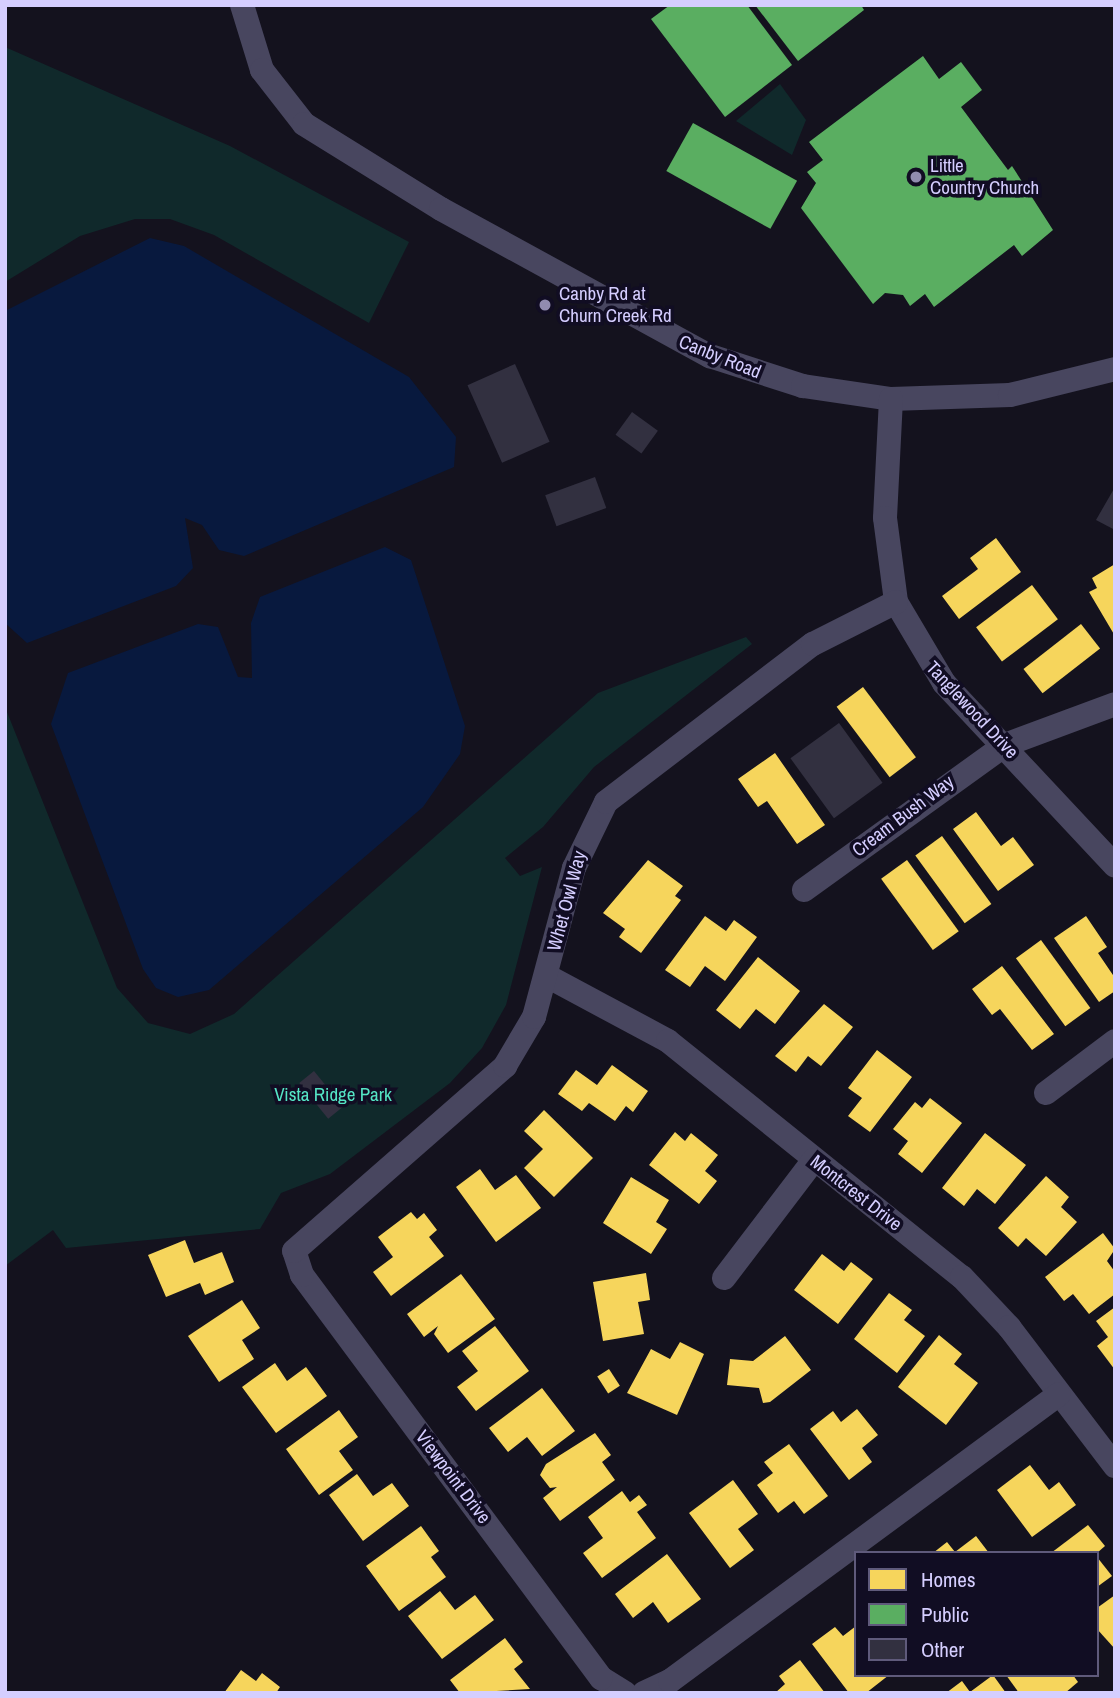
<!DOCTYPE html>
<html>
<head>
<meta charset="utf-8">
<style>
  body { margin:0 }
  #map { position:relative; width:1120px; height:1698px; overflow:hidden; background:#14121e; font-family:"Archivo Narrow",sans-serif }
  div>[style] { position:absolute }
  .green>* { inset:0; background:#10292b }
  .water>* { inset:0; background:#08193e }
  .homes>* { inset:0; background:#f6d55c; transform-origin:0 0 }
  .public>* { inset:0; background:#5aae61; transform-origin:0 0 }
  .building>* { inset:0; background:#323040; transform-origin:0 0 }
  .street>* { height:24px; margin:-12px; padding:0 12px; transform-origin:12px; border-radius:12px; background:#48465f }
  .dots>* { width:19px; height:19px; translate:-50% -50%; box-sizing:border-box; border:4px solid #110d23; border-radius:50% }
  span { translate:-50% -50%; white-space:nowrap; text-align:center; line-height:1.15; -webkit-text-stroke:7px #110d23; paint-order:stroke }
  .poi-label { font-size:19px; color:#d5ceff }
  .left { translate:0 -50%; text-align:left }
  .street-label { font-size:19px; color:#d5ceff }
  .park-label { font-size:19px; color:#55e5c5 }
  .frame { position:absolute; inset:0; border:7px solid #d5ceff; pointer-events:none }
  .legend { position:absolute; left:854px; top:1551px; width:245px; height:126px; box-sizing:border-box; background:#110d23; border:2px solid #5f5a7b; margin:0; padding:9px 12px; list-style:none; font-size:21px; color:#d5ceff }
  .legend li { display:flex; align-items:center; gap:14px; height:35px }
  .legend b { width:35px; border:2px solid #5f5a7b }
</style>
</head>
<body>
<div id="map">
  <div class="green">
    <i style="clip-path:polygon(5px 47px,230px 146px,409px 242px,369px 323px,214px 235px,170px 219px,135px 219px,80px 236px,5px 282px)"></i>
    <i style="clip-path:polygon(780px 84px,806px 120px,792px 155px,736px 121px)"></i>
    <i style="clip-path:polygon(746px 637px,752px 644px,594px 767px,543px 827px,505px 858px,520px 876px,542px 867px,506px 1005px,482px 1048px,450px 1083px,330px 1174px,281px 1193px,260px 1229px,66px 1248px,53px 1230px,5px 1266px,5px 707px,117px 988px,148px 1023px,190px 1034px,234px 1014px,598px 693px)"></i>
  </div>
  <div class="water">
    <i style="clip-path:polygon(150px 238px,184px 246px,409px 377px,456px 437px,454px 467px,244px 556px,219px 550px,202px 525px,185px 518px,193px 568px,176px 586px,27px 643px,5px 623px,5px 311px)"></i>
    <i style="clip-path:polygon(385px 547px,411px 560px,465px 726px,460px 754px,423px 807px,209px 990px,178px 997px,156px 988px,143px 969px,51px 724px,68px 673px,198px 624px,218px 627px,238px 677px,252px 678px,251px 623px,260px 597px)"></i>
  </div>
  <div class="homes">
    <i style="clip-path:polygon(996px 538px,1021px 572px,959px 619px,942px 596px,978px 569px,970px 558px)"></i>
    <i style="clip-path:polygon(1115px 564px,1115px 636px,1089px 592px,1097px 588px,1092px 578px)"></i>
    <i style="left:1032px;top:585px;width:43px;height:70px;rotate:53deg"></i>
    <i style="left:1081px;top:624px;width:31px;height:73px;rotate:52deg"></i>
    <i style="left:863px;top:687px;width:88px;height:33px;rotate:53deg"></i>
    <i style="clip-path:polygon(775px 753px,825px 825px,797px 844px,767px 801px,758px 807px,738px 779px)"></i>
    <i style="clip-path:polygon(976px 812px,1001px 846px,1013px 837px,1034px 865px,998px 891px,953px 829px)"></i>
    <i style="left:942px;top:836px;width:84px;height:33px;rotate:54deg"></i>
    <i style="clip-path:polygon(648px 860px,683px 886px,675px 896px,681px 900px,641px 953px,619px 937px,625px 929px,603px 913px)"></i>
    <i style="left:907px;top:860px;width:88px;height:32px;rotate:54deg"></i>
    <i style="clip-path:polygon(705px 916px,726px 931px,734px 920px,757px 937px,725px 981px,705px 966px,690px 987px,665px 970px)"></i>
    <i style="clip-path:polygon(1086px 916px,1107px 947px,1098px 953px,1115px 978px,1115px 991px,1099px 1002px,1054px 938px)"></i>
    <i style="left:1041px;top:940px;width:84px;height:31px;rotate:54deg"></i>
    <i style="clip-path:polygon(758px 957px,800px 991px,775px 1024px,756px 1009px,740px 1029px,716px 1010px)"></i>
    <i style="clip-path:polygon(1002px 966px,1054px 1034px,1032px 1050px,1000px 1009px,992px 1015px,972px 989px)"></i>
    <i style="clip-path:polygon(824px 1004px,853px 1027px,821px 1066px,808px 1056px,796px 1072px,775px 1056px)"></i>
    <i style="clip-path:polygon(877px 1050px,912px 1077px,870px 1132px,848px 1116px,862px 1098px,848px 1088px)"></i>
    <i style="clip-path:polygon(612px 1065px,648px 1091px,633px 1112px,626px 1106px,615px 1121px,589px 1103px,582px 1111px,558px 1094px,576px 1070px,597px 1085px)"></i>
    <i style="clip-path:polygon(930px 1098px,962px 1123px,922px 1173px,898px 1154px,908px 1141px,893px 1129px,915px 1102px,922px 1108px)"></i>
    <i style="clip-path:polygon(544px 1110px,593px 1158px,554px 1197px,524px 1168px,543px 1149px,524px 1131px)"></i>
    <i style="clip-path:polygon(675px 1132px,685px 1141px,691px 1133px,718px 1155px,705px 1171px,717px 1181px,699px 1204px,649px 1165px)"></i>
    <i style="clip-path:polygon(985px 1133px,1026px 1165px,995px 1204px,977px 1189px,964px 1206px,942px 1188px)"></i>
    <i style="clip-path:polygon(480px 1169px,495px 1190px,516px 1175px,541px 1208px,496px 1242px,456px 1187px)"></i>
    <i style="clip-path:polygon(1046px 1176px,1069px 1197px,1061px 1207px,1077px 1222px,1046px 1256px,1026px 1238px,1018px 1247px,998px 1228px)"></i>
    <i style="clip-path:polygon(631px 1177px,669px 1200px,656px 1222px,667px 1229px,651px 1254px,603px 1223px)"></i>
    <i style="clip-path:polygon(411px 1212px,417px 1219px,424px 1213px,437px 1230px,429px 1237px,444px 1256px,391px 1296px,373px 1272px,393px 1257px,378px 1237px)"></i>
    <i style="clip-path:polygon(1103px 1233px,1115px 1249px,1107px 1261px,1115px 1272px,1115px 1294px,1089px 1314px,1073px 1294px,1064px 1301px,1045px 1277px)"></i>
    <i style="clip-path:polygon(185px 1240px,194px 1263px,222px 1252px,234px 1282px,205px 1295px,200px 1283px,166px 1297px,148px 1255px)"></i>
    <i style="clip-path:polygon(822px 1254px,844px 1271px,851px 1262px,873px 1279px,838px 1324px,794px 1290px)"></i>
    <i style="clip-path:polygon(646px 1273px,650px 1300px,638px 1302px,644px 1334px,603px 1341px,593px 1282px)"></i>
    <i style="clip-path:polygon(461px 1274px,495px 1319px,448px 1353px,434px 1334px,438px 1326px,424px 1337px,407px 1314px)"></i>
    <i style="clip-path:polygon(889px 1293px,912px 1310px,904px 1320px,925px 1336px,897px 1373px,854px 1339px)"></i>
    <i style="clip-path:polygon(242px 1300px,260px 1328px,242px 1340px,254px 1359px,219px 1382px,188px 1336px)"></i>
    <i style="clip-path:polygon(1115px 1307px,1115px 1370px,1097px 1346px,1108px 1337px,1096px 1321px)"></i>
    <i style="clip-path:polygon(495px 1326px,529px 1371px,476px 1411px,457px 1387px,478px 1371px,462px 1351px)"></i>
    <i style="clip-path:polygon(939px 1335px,962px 1354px,954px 1364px,978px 1383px,946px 1425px,898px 1387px)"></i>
    <i style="clip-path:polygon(785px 1336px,811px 1370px,770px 1402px,763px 1403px,759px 1388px,727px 1385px,730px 1359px,753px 1361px)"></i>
    <i style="clip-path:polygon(680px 1342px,704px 1354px,677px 1415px,627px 1393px,651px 1349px,670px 1359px)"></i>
    <i style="clip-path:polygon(275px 1363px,287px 1381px,306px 1367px,327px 1396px,276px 1433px,242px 1387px)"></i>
    <i style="left:609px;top:1369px;width:20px;height:14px;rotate:57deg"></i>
    <i style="clip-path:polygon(542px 1388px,575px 1431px,542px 1456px,527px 1437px,508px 1452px,489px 1428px)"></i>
    <i style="clip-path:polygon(857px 1409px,878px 1435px,862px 1448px,872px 1462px,849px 1480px,810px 1429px,833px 1411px,841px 1422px)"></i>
    <i style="clip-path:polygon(339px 1410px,358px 1437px,339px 1451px,353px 1470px,319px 1495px,286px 1449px)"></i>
    <i style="clip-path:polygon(595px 1433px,611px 1455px,602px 1462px,615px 1480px,560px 1521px,543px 1498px,557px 1487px,550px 1488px,540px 1475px,546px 1464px)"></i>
    <i style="clip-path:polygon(789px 1444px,828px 1496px,804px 1514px,794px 1501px,778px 1513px,757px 1485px,773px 1473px,764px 1462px)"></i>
    <i style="clip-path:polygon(1030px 1465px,1049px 1490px,1059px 1482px,1076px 1505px,1032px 1537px,997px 1490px)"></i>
    <i style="clip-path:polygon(357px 1474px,373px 1496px,392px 1483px,409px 1506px,363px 1541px,329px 1495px)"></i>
    <i style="clip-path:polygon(733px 1480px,758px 1514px,738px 1529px,754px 1550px,730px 1568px,689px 1513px)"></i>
    <i style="clip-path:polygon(622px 1491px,630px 1502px,639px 1495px,647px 1505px,637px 1512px,656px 1538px,602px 1578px,583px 1553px,603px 1538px,588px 1517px)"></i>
    <i style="clip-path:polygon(1088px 1525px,1105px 1546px,1097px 1553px,1051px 1553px)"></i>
    <i style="clip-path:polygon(421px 1526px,439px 1551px,431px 1557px,446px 1577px,399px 1611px,366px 1566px)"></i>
    <i style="clip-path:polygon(976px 1536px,989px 1553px,933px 1553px,947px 1542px,955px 1552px)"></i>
    <i style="clip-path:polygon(667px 1554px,701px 1599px,668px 1623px,653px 1602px,633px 1618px,615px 1594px)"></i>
    <i style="clip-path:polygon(1097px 1557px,1112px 1576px,1097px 1587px)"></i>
    <i style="clip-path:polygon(440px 1591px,455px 1610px,475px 1595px,494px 1620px,442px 1659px,408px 1616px)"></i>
    <i style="clip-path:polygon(1115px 1595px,1115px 1649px,1097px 1629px,1097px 1608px)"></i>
    <i style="clip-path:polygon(856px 1626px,856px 1675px,889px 1675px,866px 1693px,849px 1693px,812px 1644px,835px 1627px,843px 1636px)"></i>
    <i style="clip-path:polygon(505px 1638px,523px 1662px,514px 1669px,530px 1689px,460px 1693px,450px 1680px)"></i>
    <i style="clip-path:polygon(800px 1660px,825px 1693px,775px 1693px,785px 1684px,779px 1676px)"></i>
    <i style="clip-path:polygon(241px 1670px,256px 1681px,262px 1673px,280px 1687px,276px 1693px,224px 1693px)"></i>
    <i style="clip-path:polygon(993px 1675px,1006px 1693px,946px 1693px,962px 1681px,970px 1692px)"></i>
    <i style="clip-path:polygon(1006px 1675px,1073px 1675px,1078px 1682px,1065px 1693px,1019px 1693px)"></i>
  </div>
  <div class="public">
    <i style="clip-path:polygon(670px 5px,747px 5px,792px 65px,725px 117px,651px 19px)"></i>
    <i style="clip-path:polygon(755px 5px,861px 5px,864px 10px,798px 61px)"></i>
    <i style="clip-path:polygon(923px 56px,939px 79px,961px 62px,982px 90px,961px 107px,1008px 170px,1012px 166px,1053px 230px,1022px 256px,1014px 245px,934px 307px,925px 294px,910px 306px,903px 295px,885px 293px,873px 304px,801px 208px,816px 183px,807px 172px,823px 160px,809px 142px)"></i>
    <i style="left:693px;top:123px;width:119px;height:55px;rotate:29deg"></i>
  </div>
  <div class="building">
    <i style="left:515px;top:364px;width:85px;height:52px;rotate:66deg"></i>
    <i style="left:632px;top:412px;width:32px;height:28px;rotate:36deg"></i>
    <i style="left:595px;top:477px;width:33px;height:53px;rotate:70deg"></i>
    <i style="clip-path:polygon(1115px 487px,1115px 530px,1096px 520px)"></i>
    <i style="left:839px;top:723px;width:74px;height:60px;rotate:54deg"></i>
    <i style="left:314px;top:1071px;width:46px;height:19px;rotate:51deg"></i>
  </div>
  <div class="street">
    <i style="left:242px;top:5px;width:68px;rotate:72.9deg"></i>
    <i style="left:262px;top:70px;width:68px;rotate:52.1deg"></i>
    <i style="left:304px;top:124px;width:161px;rotate:31.8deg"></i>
    <i style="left:441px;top:209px;width:307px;rotate:28.7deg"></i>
    <i style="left:710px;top:356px;width:98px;rotate:17.9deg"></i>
    <i style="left:803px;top:386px;width:89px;rotate:8.4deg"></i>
    <i style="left:891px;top:399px;width:119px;rotate:-1.9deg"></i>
    <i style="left:1010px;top:395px;width:108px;rotate:-13.9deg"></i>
    <i style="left:891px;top:399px;width:119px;rotate:92.9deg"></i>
    <i style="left:885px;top:518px;width:85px;rotate:82.5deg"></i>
    <i style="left:896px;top:602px;width:94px;rotate:59.3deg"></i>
    <i style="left:944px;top:683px;width:250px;rotate:46.9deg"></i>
    <i style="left:804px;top:890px;width:248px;rotate:-35.8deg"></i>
    <i style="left:1005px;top:745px;width:117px;rotate:-20.4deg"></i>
    <i style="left:547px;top:976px;width:137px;rotate:28.2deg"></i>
    <i style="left:668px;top:1041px;width:377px;rotate:38.8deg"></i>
    <i style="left:962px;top:1277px;width:69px;rotate:46.8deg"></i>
    <i style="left:1009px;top:1327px;width:175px;rotate:52.7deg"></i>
    <i style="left:1046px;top:1093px;width:86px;rotate:-37deg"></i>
    <i style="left:724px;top:1278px;width:148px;rotate:-52.7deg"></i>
    <i style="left:625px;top:1693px;width:28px;rotate:-148deg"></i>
    <i style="left:601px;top:1678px;width:502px;rotate:-126.57deg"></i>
    <i style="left:302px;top:1275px;width:25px;rotate:-108deg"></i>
    <i style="left:294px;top:1251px;width:281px;rotate:-41.2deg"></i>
    <i style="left:505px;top:1066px;width:57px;rotate:-59.4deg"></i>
    <i style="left:534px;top:1017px;width:154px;rotate:-75deg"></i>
    <i style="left:574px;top:868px;width:73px;rotate:-64.1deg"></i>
    <i style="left:606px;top:802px;width:260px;rotate:-37.4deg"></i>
    <i style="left:813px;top:644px;width:93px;rotate:-26.8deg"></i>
    <i style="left:644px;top:1693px;width:29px;rotate:-25deg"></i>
    <i style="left:670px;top:1681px;width:483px;rotate:-36.4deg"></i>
  </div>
  <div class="dots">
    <i style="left:916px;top:177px;background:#918cb0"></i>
    <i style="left:545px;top:305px;background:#918cb0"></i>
  </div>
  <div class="poi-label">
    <span class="left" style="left:930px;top:177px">Little<br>Country Church</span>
    <span class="left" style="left:559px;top:305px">Canby Rd at<br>Churn Creek Rd</span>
  </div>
  <div class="street-label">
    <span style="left:720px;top:357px;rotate:22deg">Canby Road</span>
    <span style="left:972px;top:710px;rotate:47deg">Tanglewood Drive</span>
    <span style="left:903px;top:816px;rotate:-37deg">Cream Bush Way</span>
    <span style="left:567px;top:901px;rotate:-75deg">Whet Owl Way</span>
    <span style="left:856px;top:1193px;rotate:38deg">Montcrest Drive</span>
    <span style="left:453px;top:1477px;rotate:53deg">Viewpoint Drive</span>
  </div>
  <div class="park-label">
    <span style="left:333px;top:1095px">Vista Ridge Park</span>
  </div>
  <div class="frame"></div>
  <ul class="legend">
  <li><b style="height:19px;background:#f6d55c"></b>Homes</li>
  <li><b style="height:19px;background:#5aae61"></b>Public</li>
  <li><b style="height:19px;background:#323040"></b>Other</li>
  </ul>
</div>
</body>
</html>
